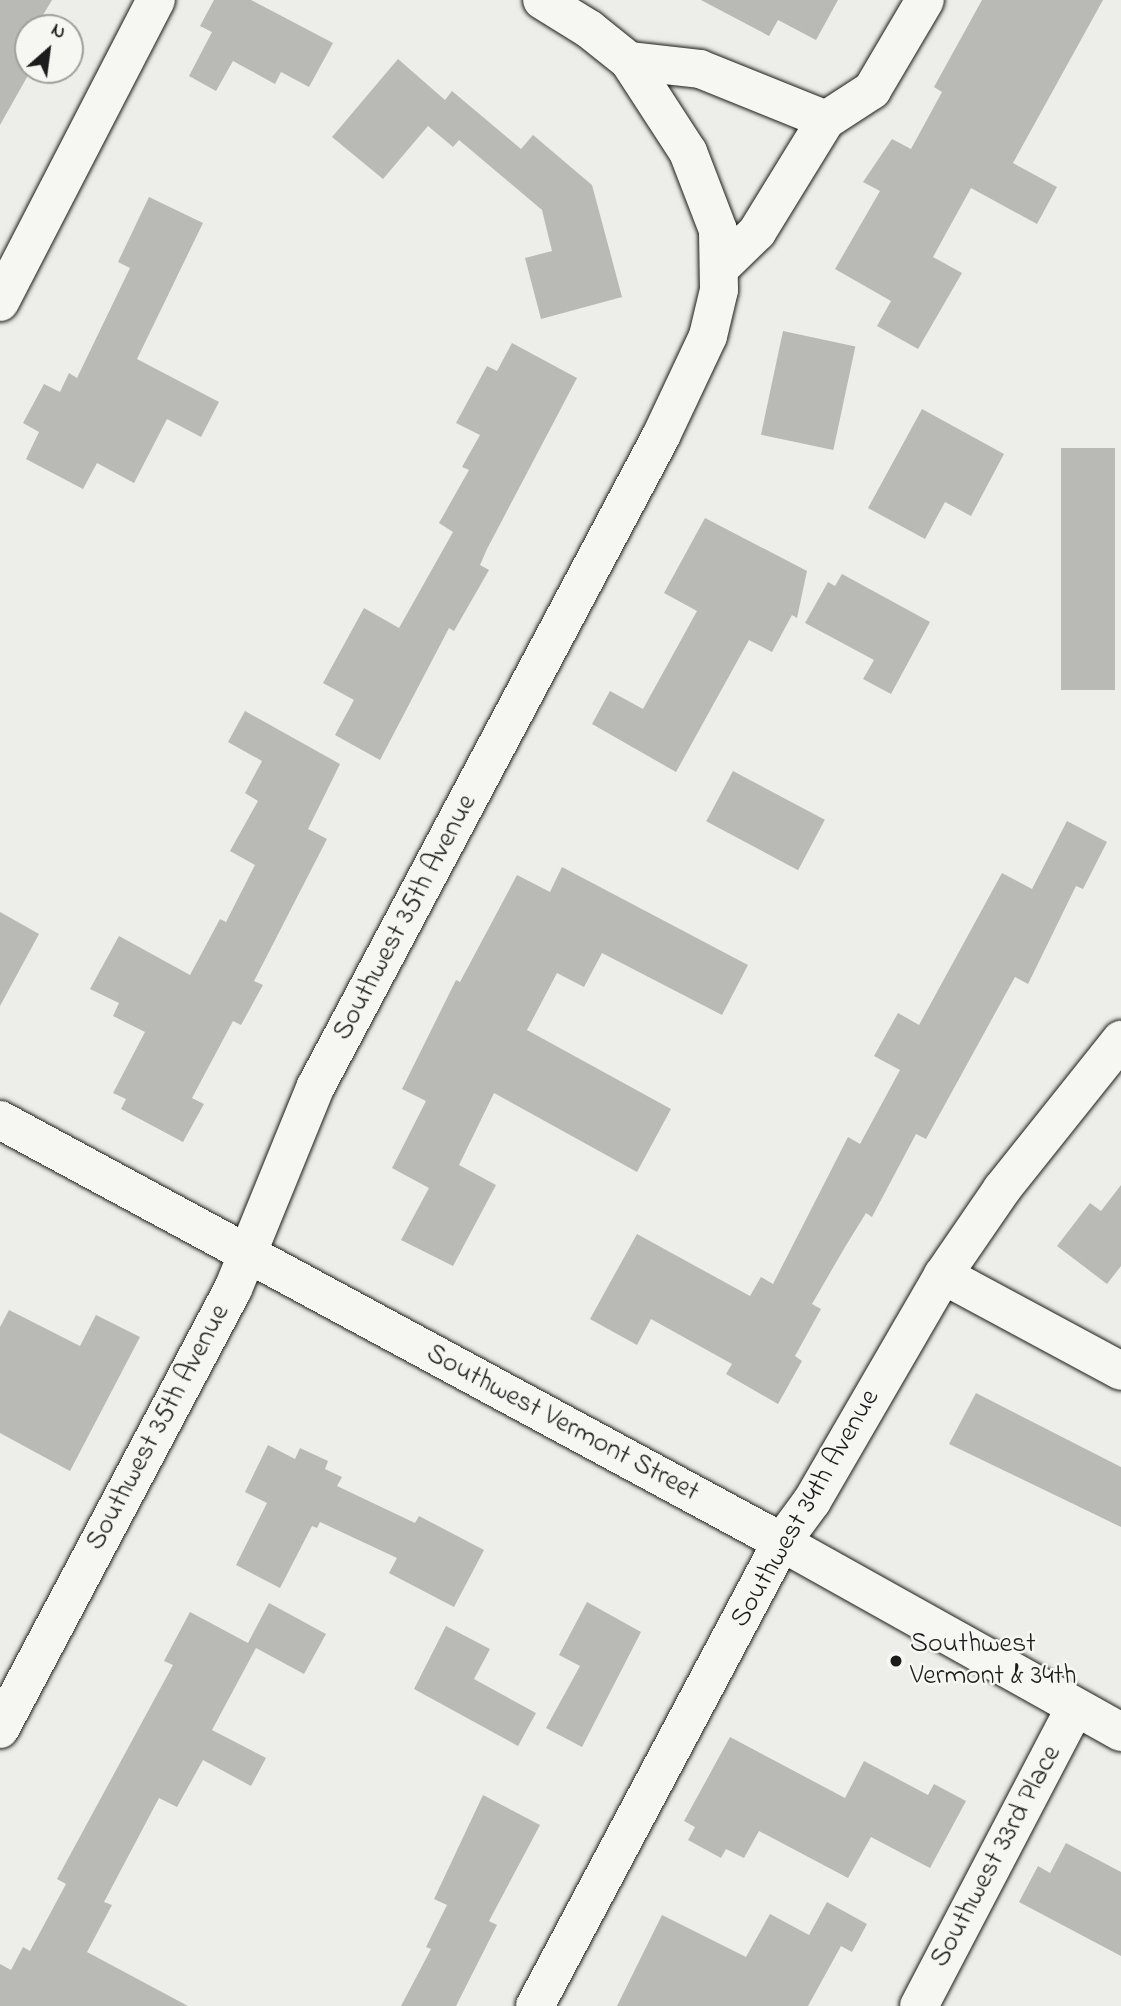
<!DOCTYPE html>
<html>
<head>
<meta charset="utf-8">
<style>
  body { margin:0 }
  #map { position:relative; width:1121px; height:2006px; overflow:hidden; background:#edede9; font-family:"Indie Flower",sans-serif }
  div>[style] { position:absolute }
  .building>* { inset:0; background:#b9b9b6; transform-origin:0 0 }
  .roads { filter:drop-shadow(0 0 2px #1c1c1c) drop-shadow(0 0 2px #1c1c1c) }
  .minor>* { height:38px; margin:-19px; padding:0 19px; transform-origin:19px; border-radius:19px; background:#f6f6f2 }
  .major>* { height:38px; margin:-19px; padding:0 19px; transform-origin:19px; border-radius:19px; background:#f6f6f2 }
  .dots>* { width:19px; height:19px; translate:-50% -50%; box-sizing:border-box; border:4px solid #f6f6f2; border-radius:50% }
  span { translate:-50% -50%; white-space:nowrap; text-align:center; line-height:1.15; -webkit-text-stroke:5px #f6f6f2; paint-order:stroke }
  .street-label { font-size:28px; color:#1c1c1c }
  .poi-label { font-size:28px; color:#1c1c1c }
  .left { translate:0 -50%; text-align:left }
  .north { position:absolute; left:14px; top:14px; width:70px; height:70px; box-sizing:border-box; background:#f6f6f2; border:2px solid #9f9f9c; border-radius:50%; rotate:28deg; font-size:19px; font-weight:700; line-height:28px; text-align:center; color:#1c1c1c }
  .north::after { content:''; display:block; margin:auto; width:24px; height:32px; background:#1c1c1c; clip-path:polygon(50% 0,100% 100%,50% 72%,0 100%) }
</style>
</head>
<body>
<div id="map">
  <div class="building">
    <i style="clip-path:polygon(0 0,52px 0,43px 15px,58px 24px,55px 28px,28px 28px,31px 70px,0 125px)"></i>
    <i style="clip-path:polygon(214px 0,251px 0,333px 43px,309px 87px,281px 72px,275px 84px,233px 61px,216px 91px,189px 76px,212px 32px,200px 26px)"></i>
    <i style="clip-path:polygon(701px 0,838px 0,816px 40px,778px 20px,769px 36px)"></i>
    <i style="clip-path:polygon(982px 0,1103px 0,1013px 163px,1057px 187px,1037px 224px,971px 188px,933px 257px,962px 273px,918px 349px,877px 326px,891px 301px,835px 269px,880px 191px,863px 182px,892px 139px,911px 149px,942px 92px,934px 87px)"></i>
    <i style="clip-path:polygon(398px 59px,445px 100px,452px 91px,521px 149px,533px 135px,592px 185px,622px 297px,541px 319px,525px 258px,552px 251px,542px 210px,459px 140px,453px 147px,428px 126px,383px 179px,332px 137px)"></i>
    <i style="clip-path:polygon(149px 197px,203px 223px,137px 359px,219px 402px,201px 437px,167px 419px,134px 483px,97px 463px,83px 489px,26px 459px,39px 432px,23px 423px,44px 384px,60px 392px,69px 373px,77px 378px,130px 268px,118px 262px)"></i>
    <i style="left:783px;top:331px;width:74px;height:106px;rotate:12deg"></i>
    <i style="clip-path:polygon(512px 343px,577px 378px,487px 549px,480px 565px,489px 570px,454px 631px,449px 628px,380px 760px,335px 735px,354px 700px,323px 683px,364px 608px,399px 628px,453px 532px,439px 523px,469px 470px,462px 467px,480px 435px,456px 423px,487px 366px,497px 371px)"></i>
    <i style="clip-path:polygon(922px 409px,1004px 454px,971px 516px,945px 502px,925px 539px,868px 508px)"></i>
    <i style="left:1061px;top:448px;width:54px;height:242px"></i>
    <i style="clip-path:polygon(705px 518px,807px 571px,797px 618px,792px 615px,772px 652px,749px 640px,676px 772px,592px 724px,610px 691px,643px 709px,697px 611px,664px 593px)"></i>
    <i style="clip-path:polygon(842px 574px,930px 622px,891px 694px,863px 679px,874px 660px,805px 623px,828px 582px,835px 586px)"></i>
    <i style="clip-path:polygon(245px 711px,340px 764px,308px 829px,327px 839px,254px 981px,263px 985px,241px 1025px,233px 1021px,192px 1098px,204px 1104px,183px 1142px,121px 1109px,126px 1099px,113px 1093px,145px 1032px,113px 1016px,119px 1003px,90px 989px,119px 936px,190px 975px,220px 919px,226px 922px,255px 865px,230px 851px,258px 801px,245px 793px,262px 761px,228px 742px)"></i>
    <i style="left:733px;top:771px;width:104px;height:57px;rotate:28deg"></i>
    <i style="clip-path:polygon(1067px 821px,1107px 842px,1083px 889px,1076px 886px,1028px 984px,1015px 977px,926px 1139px,916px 1134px,872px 1217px,866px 1213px,845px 1247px,812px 1304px,821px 1309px,795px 1356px,802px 1361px,778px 1404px,726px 1374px,732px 1364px,651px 1319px,637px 1345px,590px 1319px,637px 1234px,750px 1296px,761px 1277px,773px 1284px,848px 1137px,860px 1144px,900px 1070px,874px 1056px,898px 1013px,919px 1025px,1002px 873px,1032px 889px)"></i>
    <i style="clip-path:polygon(562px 867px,748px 965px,722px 1015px,602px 953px,584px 987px,557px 973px,527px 1030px,671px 1109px,637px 1172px,494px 1093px,459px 1165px,496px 1185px,453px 1266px,401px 1240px,429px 1188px,392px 1168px,426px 1101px,402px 1089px,456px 980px,460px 982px,517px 875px,550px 892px)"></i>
    <i style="clip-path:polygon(0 912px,39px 934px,0 1006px)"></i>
    <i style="clip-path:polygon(1121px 1185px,1121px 1266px,1107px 1284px,1057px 1246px,1090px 1203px,1101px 1211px)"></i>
    <i style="clip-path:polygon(9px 1310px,80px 1346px,96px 1315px,140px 1337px,70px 1471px,0 1433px,0 1327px)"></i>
    <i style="clip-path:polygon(976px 1393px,1121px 1467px,1121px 1527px,949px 1444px)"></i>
    <i style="clip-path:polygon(268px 1445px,295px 1459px,300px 1448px,328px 1461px,325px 1469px,342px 1477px,337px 1486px,415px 1523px,419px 1516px,484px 1550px,454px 1607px,389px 1573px,397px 1558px,320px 1522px,317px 1528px,312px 1526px,280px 1588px,236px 1565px,267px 1503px,245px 1492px)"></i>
    <i style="clip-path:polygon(587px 1602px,641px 1632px,582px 1747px,546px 1728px,580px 1666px,559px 1655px)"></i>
    <i style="clip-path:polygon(269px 1603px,326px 1634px,304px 1674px,256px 1648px,212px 1730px,266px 1758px,251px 1786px,203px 1760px,177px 1807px,159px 1798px,104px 1902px,112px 1905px,87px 1952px,188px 2006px,0 2006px,0 1964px,11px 1970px,23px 1947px,30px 1951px,66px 1884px,57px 1879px,173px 1665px,164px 1661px,190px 1612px,248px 1643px)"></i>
    <i style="clip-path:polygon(446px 1626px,490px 1649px,474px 1679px,536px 1713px,518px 1746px,414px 1689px)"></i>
    <i style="clip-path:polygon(730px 1737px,845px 1798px,864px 1761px,928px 1795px,934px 1784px,966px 1801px,930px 1868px,871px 1837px,848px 1878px,759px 1831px,744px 1858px,726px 1849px,721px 1858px,688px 1840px,695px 1827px,684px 1821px)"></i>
    <i style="clip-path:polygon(483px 1795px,540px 1825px,489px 1921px,497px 1925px,456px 2006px,401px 2006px,431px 1949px,426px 1947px,447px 1905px,434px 1899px)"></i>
    <i style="clip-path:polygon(1066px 1843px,1121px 1872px,1121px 1956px,1019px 1902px,1038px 1866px,1050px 1873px)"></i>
    <i style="clip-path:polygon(827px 1902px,867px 1924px,852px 1952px,841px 1946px,808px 2006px,617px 2006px,662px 1915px,746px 1957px,770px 1914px,809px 1935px)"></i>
  </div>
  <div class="roads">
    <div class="minor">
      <i style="left:629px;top:61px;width:71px;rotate:6.4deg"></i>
      <i style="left:700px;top:69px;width:136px;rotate:22deg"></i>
      <i style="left:826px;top:120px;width:55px;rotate:-33.1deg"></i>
      <i style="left:872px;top:90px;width:104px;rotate:-59.5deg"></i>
      <i style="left:720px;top:268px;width:52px;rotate:-44.2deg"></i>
      <i style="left:757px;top:232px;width:132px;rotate:-58.4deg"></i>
      <i style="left:0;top:302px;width:340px;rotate:-62.7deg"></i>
      <i style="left:943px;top:1275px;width:202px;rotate:28.3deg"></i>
      <i style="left:0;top:1729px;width:498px;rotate:-62.1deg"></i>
      <i style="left:233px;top:1289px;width:219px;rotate:-67.8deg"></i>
      <i style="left:316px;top:1086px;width:736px;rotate:-62.04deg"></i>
      <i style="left:661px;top:436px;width:110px;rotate:-64.8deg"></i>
      <i style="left:708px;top:336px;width:47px;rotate:-76.6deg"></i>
      <i style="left:719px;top:290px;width:60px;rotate:-91deg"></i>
      <i style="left:718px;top:230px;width:84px;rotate:-111deg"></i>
      <i style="left:688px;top:152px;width:108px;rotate:-123deg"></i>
      <i style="left:629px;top:61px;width:51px;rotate:-141.3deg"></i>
      <i style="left:589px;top:29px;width:55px;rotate:-148.3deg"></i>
      <i style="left:535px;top:2006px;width:524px;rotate:-62.02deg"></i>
      <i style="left:781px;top:1543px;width:52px;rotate:-53.6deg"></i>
      <i style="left:812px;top:1501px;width:261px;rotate:-59.9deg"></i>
      <i style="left:943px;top:1275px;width:104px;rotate:-55.5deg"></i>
      <i style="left:1002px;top:1189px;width:191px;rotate:-51.4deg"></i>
      <i style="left:919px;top:2006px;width:337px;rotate:-62.4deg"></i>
    </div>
    <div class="major">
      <i style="left:0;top:1120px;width:869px;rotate:28.36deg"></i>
      <i style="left:765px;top:1533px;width:408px;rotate:29.2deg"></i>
    </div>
  </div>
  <div class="dots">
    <i style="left:896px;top:1661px;background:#1c1c1c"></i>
  </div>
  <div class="street-label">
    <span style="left:406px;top:918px;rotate:-62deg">Southwest 35th Avenue</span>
    <span style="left:562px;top:1424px;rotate:28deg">Southwest Vermont Street</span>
    <span style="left:159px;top:1428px;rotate:-62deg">Southwest 35th Avenue</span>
    <span style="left:806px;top:1509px;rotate:-60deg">Southwest 34th Avenue</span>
    <span style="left:997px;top:1857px;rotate:-62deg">Southwest 33rd Place</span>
  </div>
  <div class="poi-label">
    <span class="left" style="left:910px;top:1661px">Southwest<br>Vermont &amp; 34th</span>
  </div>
  <div class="north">N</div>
</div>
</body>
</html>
